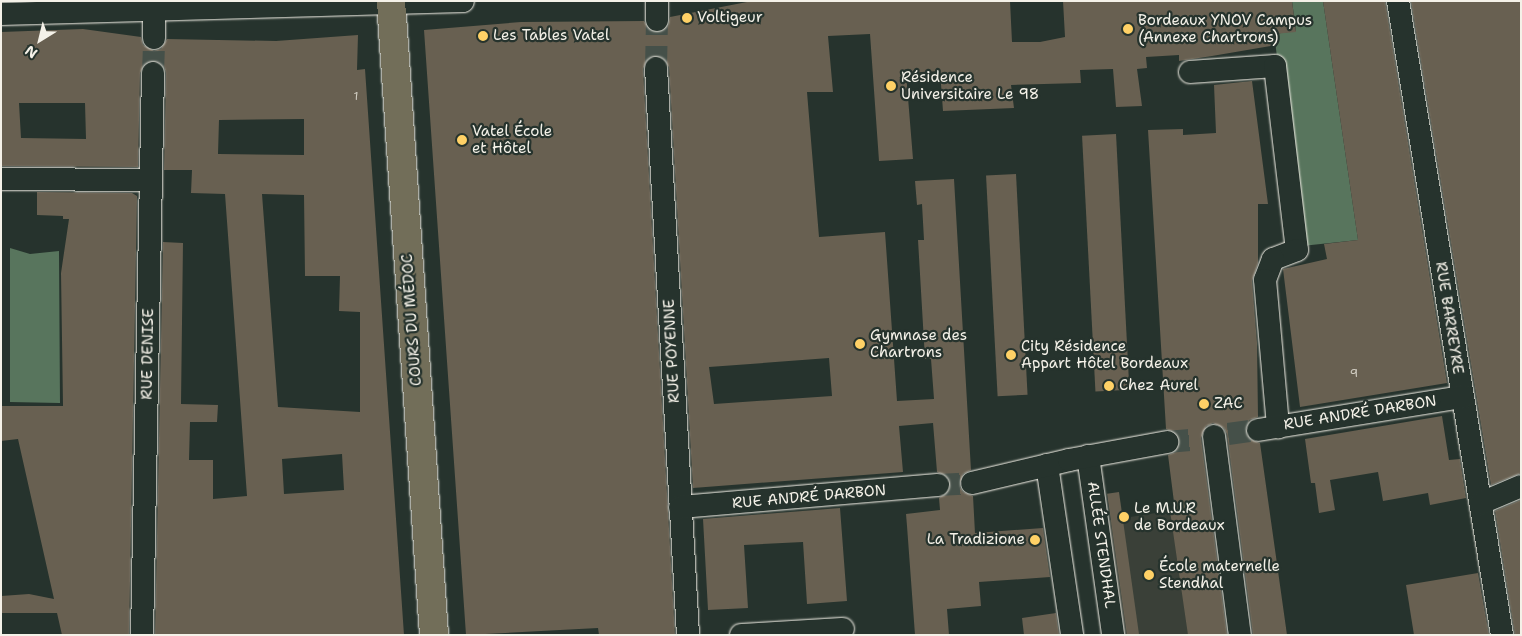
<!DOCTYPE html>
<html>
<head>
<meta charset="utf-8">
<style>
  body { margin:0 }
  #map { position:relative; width:1522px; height:636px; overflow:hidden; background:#26332d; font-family:"Shantell Sans",sans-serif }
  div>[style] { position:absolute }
  .built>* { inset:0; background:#3a4038; transform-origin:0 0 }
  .green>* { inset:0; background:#58755d }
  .building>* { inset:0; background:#686051; transform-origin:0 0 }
  .minor-tunnel>* { height:22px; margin-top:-11px; transform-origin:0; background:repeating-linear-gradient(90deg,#455049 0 22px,transparent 0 33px) }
  .roads { filter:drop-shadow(0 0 1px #f4f1e8) drop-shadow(0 0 1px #f4f1e8) }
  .minor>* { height:22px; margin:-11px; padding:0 11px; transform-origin:11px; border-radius:11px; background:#26332d }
  .major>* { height:28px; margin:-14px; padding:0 14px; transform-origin:14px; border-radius:14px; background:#726e59 }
  .dots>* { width:14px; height:14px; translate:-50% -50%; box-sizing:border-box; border:2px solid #26332d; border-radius:50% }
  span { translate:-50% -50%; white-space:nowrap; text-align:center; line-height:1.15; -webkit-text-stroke:4.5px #26332d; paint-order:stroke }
  .number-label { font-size:12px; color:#d1cdc2 }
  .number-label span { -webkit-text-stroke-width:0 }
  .poi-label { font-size:15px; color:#f4f1e8 }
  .left { translate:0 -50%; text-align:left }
  .right { translate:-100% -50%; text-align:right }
  .street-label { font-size:15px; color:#f4f1e8 }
  .frame { position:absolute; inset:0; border:2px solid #f4f1e8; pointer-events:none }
  .north { position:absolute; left:15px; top:15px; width:50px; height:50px; -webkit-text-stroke:4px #26332d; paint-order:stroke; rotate:216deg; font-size:14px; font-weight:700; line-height:20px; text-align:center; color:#f4f1e8 }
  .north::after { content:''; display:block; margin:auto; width:18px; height:22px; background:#f4f1e8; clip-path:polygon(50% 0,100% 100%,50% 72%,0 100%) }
</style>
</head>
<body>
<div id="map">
  <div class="built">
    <i style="left:1174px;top:510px;width:127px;height:68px;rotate:81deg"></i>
  </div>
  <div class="green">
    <i style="clip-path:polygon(1292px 1px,1323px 1px,1358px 240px,1302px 246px,1274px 34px,1296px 31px)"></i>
    <i style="clip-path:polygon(10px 248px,30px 254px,59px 251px,60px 403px,10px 402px)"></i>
  </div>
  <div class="building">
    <i style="clip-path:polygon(evenodd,752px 1px,1010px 1px,1012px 42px,1040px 42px,1065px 37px,1063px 1px,1292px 1px,1296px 32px,1274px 34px,1276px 45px,1212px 56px,1179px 61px,1179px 55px,1146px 57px,1147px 68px,1137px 69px,1142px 106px,1116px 107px,1113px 69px,1080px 70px,1081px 83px,1011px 85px,1014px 108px,943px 111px,940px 71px,906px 73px,913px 159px,879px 161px,870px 34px,828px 36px,833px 92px,807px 92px,819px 237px,885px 232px,897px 401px,934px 399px,931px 359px,925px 359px,918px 240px,924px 240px,922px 204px,917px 205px,915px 181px,954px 179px,971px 470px,963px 474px,959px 486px,963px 492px,973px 496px,975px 533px,1043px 528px,1050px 577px,979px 582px,981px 606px,947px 609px,949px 635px,915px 635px,907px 526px,906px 514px,940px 510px,939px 498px,950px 490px,948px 477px,937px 472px,933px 423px,899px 426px,903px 472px,693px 488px,669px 67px,661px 56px,648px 57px,643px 69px,675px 635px,599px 635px,598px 628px,466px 635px,424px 30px,521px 22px,644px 21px,650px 31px,657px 33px,668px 27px,670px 17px,752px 1px,829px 358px,832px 396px,714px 404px,709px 367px,829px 358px)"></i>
    <i style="clip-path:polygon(1323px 1px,1385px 1px,1447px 383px,1300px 407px,1283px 269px,1327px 259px,1324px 244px,1358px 240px)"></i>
    <i style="clip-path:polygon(1411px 1px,1521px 1px,1521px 473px,1491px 485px)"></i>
    <i style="clip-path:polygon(evenodd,83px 29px,141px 37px,143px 45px,154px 51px,161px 49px,167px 39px,276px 41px,358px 35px,357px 70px,365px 69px,404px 635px,155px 635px,163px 242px,183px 243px,181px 404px,218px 405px,217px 422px,190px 422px,189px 460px,213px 460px,213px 499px,247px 496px,225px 194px,191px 193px,192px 170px,164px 170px,166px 73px,164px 66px,154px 60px,146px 62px,140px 73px,138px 167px,1px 166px,1px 32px,83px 29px,19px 103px,85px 103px,86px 139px,21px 138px,19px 103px,83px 29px,304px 119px,304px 155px,218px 154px,219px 120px,304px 119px,83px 29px,262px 194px,304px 195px,305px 276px,340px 276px,339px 311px,360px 312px,360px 412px,278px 407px,262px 194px,83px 29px,342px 454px,344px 490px,284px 494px,282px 459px,342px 454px)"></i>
    <i style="clip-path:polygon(1252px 81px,1268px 204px,1258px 204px,1258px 263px,1252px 281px,1257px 343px,1258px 417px,1249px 420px,1245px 432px,1248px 439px,1260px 443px,1287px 635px,1253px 635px,1227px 434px,1224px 428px,1213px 423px,1206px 426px,1201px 438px,1227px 635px,1188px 635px,1170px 511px,1175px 510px,1168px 455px,1176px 452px,1180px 440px,1177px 433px,1166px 429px,1148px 130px,1183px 129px,1183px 135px,1216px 133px,1214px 85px)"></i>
    <i style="left:1116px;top:134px;width:256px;height:34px;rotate:87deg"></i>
    <i style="left:1016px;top:174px;width:221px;height:30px;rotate:87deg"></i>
    <i style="clip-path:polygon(37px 192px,132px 193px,137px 196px,129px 635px,62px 635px,57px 613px,1px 613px,1px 596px,29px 594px,54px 599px,18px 439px,1px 441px,1px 406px,63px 406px,61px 273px,69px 219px,63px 219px,63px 216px,37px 215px)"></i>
    <i style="clip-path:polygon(1442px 416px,1449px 460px,1460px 459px,1466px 498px,1430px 505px,1428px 493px,1383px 501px,1378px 472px,1330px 480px,1335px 510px,1319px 513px,1315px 483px,1311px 483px,1305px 439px)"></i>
    <i style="left:1119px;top:492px;width:144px;height:12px;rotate:82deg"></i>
    <i style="clip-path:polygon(1521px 500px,1521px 635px,1515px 635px,1495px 511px)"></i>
    <i style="clip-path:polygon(840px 508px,847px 601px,807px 604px,803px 542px,744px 545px,748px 608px,708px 610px,703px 519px)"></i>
    <i style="clip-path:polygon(1478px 573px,1489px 635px,1414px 635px,1406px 585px)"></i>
    <i style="clip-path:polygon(1056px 613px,1059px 635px,1024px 635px,1022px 618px)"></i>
  </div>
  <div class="minor-tunnel">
    <i style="left:656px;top:68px;width:48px;rotate:-88.8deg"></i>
    <i style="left:153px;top:73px;width:35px;rotate:-88deg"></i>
    <i style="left:1228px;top:434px;width:30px;rotate:-8deg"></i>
    <i style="left:1167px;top:442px;width:32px;rotate:-5deg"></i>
    <i style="left:938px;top:485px;width:34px;rotate:-3deg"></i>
  </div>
  <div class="roads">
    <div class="minor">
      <i style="left:1398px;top:1px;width:642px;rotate:80.68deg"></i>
      <i style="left:1px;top:14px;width:462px;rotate:-1.6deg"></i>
      <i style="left:657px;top:20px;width:19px;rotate:-90deg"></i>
      <i style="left:154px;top:38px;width:27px;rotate:-90deg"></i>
      <i style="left:656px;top:68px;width:568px;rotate:86.77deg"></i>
      <i style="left:1190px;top:72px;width:85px;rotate:-4deg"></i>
      <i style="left:1275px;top:66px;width:185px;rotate:83.2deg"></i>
      <i style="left:1297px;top:250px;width:26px;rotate:159deg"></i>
      <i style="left:1273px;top:259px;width:22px;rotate:111deg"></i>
      <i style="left:1265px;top:280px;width:148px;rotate:84.9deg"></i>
      <i style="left:1px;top:179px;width:150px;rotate:0.4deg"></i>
      <i style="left:1258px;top:430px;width:207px;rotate:-9.2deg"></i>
      <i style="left:1214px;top:436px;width:201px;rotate:82.6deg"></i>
      <i style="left:1088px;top:456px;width:181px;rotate:82deg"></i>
      <i style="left:1047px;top:465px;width:172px;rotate:81.6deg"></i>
      <i style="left:972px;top:483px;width:100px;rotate:-13.3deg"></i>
      <i style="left:1069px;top:460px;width:100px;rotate:-10.4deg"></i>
      <i style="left:1481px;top:503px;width:43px;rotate:-23deg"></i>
      <i style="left:680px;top:507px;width:259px;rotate:-4.9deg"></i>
      <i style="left:142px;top:635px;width:562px;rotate:-88.88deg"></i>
      <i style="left:741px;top:635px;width:102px;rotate:-3.4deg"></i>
    </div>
    <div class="major">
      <i style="left:391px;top:1px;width:635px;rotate:86.12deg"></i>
    </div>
  </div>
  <div class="dots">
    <i style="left:687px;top:18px;background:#ffd166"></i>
    <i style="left:1128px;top:29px;background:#ffd166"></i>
    <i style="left:483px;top:36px;background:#ffd166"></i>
    <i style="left:891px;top:86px;background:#ffd166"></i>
    <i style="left:462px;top:140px;background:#ffd166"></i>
    <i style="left:860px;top:344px;background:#ffd166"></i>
    <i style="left:1011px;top:355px;background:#ffd166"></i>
    <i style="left:1109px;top:386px;background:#ffd166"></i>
    <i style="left:1204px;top:404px;background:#ffd166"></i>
    <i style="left:1124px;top:517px;background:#ffd166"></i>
    <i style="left:1035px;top:540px;background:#ffd166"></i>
    <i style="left:1149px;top:575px;background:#ffd166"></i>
  </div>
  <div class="number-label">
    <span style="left:356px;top:97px">1</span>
    <span style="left:1354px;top:374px">9</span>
  </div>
  <div class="poi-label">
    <span class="left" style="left:697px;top:18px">Voltigeur</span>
    <span class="left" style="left:1138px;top:29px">Bordeaux YNOV Campus<br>(Annexe Chartrons)</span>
    <span class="left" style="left:493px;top:36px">Les Tables Vatel</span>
    <span class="left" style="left:901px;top:86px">Résidence<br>Universitaire Le 98</span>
    <span class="left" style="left:472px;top:140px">Vatel École<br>et Hôtel</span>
    <span class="left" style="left:870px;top:344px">Gymnase des<br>Chartrons</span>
    <span class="left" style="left:1021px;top:355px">City Résidence<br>Appart Hôtel Bordeaux</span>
    <span class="left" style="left:1119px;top:386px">Chez Aurel</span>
    <span class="left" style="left:1214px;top:404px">ZAC</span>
    <span class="left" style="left:1134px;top:517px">Le M.U.R<br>de Bordeaux</span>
    <span class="right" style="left:1025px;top:540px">La Tradizione</span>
    <span class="left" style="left:1159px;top:575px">École maternelle<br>Stendhal</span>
  </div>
  <div class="street-label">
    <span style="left:1449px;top:318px;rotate:81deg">RUE BARREYRE</span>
    <span style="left:412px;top:320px;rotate:-94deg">COURS DU MÉDOC</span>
    <span style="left:672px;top:351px;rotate:-93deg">RUE POYENNE</span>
    <span style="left:148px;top:354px;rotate:-89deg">RUE DENISE</span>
    <span style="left:1360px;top:413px;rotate:-9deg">RUE ANDRÉ DARBON</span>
    <span style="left:809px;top:497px;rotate:-5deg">RUE ANDRÉ DARBON</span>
    <span style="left:1101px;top:545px;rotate:82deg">ALLÉE STENDHAL</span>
  </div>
  <div class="frame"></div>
  <div class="north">N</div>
</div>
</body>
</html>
